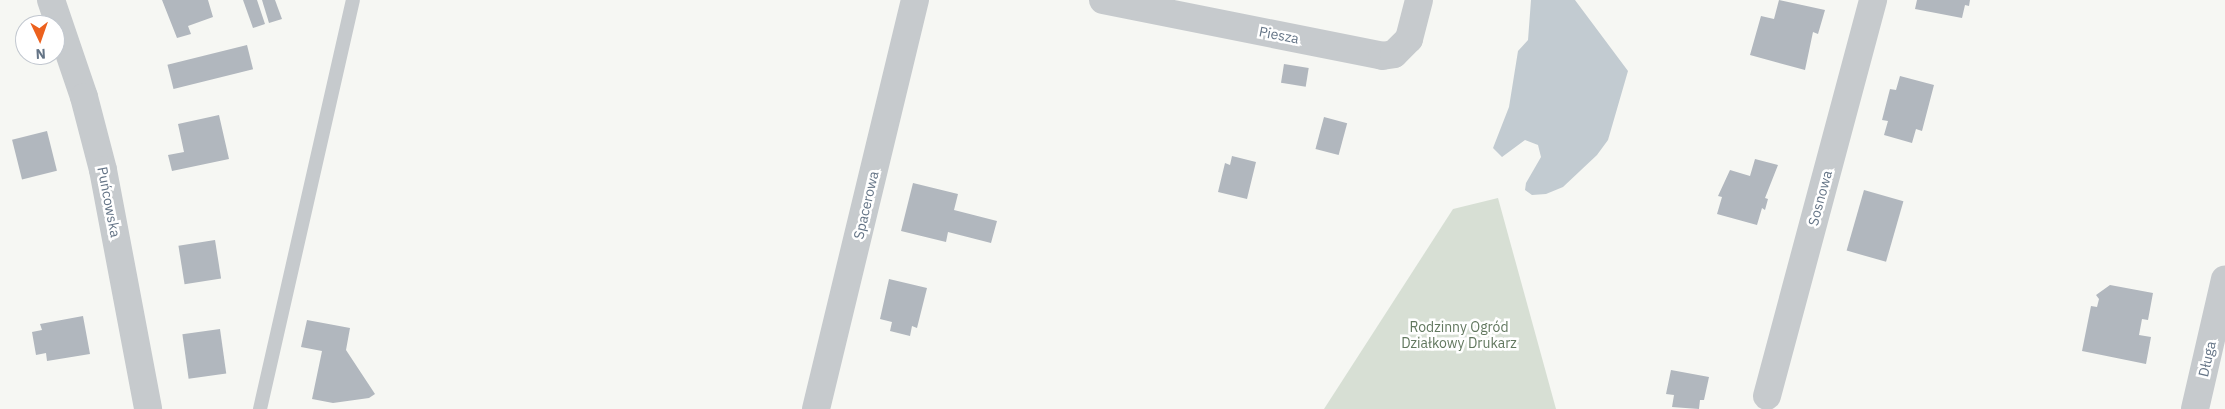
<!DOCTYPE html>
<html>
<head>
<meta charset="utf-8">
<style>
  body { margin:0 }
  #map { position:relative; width:2225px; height:409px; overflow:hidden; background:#f6f7f3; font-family:"IBM Plex Sans",sans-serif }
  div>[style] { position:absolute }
  .green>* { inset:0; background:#d7dfd4 }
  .water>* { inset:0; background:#c2cbd1 }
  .building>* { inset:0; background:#b1b7be; transform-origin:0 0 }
  .service>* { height:14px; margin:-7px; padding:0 7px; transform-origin:7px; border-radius:7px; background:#c6cacd }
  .minor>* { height:28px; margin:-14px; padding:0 14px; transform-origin:14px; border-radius:14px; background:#c6cacd }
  span { translate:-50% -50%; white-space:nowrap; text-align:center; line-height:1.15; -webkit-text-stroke:5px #fff; paint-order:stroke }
  .street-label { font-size:14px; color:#647486 }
  .park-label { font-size:14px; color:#62785f }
  .north { position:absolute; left:15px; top:15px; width:50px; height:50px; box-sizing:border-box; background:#fff; border:1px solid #c1c7cf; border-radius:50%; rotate:177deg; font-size:14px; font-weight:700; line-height:20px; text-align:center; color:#647486 }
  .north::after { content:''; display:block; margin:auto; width:18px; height:22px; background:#ec611e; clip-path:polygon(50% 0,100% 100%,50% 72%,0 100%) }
</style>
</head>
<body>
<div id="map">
  <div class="green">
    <i style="clip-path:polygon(1498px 198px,1556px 409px,1324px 409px,1453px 209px)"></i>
  </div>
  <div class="water">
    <i style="clip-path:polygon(1531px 0,1575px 0,1628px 71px,1608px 140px,1597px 155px,1563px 187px,1546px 194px,1532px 195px,1525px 190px,1526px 183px,1541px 157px,1538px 145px,1525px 140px,1502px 157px,1493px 148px,1509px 107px,1518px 51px,1528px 40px)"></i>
  </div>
  <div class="building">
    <i style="clip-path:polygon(162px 0,208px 0,213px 17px,188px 26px,191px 34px,177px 38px)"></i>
    <i style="clip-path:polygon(243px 0,257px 0,265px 24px,253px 28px)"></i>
    <i style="clip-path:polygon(262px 0,275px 0,282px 19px,269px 23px)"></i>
    <i style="clip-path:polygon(1779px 0,1825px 10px,1818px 34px,1813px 32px,1805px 70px,1750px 55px,1761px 16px,1774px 19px)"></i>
    <i style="clip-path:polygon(1917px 0,1970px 0,1969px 6px,1965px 5px,1962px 18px,1915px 9px)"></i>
    <i style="left:247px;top:45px;width:25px;height:82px;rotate:76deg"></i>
    <i style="left:1284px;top:64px;width:25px;height:19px;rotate:9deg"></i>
    <i style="clip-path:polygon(1900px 76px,1934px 85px,1922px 131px,1916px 129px,1912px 143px,1884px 135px,1888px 121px,1882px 120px,1890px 89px,1896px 90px)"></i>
    <i style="clip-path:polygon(219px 115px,229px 159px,172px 171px,168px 155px,184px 152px,178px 124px)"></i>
    <i style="left:1324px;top:117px;width:24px;height:33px;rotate:15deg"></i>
    <i style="left:47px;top:131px;width:41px;height:36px;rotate:76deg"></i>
    <i style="clip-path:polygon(1232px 156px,1256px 162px,1247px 199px,1218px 192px,1225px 163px,1230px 165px)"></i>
    <i style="clip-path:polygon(1755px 159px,1778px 165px,1765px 198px,1768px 199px,1765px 210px,1762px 208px,1757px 225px,1717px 214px,1722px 197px,1718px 196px,1730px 170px,1750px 176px)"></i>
    <i style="clip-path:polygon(913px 183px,958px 194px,954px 210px,997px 221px,991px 243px,948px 232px,946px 242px,901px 231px)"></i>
    <i style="left:1864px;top:190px;width:41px;height:63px;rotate:16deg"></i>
    <i style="left:215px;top:240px;width:39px;height:37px;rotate:81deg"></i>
    <i style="clip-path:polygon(889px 279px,927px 288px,917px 328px,912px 326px,910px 336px,890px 331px,892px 322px,880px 319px)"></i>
    <i style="clip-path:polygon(2110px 285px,2153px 293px,2148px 320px,2142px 319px,2139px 335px,2151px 337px,2146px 364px,2082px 351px,2091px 306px,2097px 307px,2099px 299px,2096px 295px)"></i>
    <i style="clip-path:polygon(83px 316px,90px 354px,47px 361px,46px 353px,36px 355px,32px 332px,42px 330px,40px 324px)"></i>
    <i style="clip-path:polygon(307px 320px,350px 328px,346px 350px,375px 394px,369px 398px,333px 403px,312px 399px,322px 351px,301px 347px)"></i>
    <i style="left:220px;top:329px;width:45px;height:38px;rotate:82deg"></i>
    <i style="clip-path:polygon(1671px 370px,1709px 377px,1704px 400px,1700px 400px,1699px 409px,1672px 407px,1674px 395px,1666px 394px)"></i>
  </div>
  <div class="service">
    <i style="left:260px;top:409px;width:419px;rotate:-77.2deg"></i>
  </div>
  <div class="minor">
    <i style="left:51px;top:0;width:102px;rotate:71.2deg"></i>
    <i style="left:84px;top:97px;width:75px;rotate:75.4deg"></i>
    <i style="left:103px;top:170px;width:243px;rotate:79.3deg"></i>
    <i style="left:1103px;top:0;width:285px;rotate:11.3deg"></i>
    <i style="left:1382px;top:56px;width:12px;rotate:-9deg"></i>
    <i style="left:1394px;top:54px;width:21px;rotate:-45deg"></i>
    <i style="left:1409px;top:39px;width:40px;rotate:-75.6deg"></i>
    <i style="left:1767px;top:396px;width:410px;rotate:-75deg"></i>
    <i style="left:816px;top:409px;width:421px;rotate:-76.4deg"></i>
    <i style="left:2195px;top:409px;width:133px;rotate:-77deg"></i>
  </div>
  <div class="street-label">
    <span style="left:1279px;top:35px;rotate:11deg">Piesza</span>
    <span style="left:1820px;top:198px;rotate:-75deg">Sosnowa</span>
    <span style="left:109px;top:202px;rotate:79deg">Puńcowska</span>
    <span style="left:866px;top:205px;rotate:-77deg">Spacerowa</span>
    <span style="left:2207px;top:359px;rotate:-77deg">Długa</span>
  </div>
  <div class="park-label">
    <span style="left:1459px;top:335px">Rodzinny Ogród<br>Działkowy Drukarz</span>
  </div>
  <div class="north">N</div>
</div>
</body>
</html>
